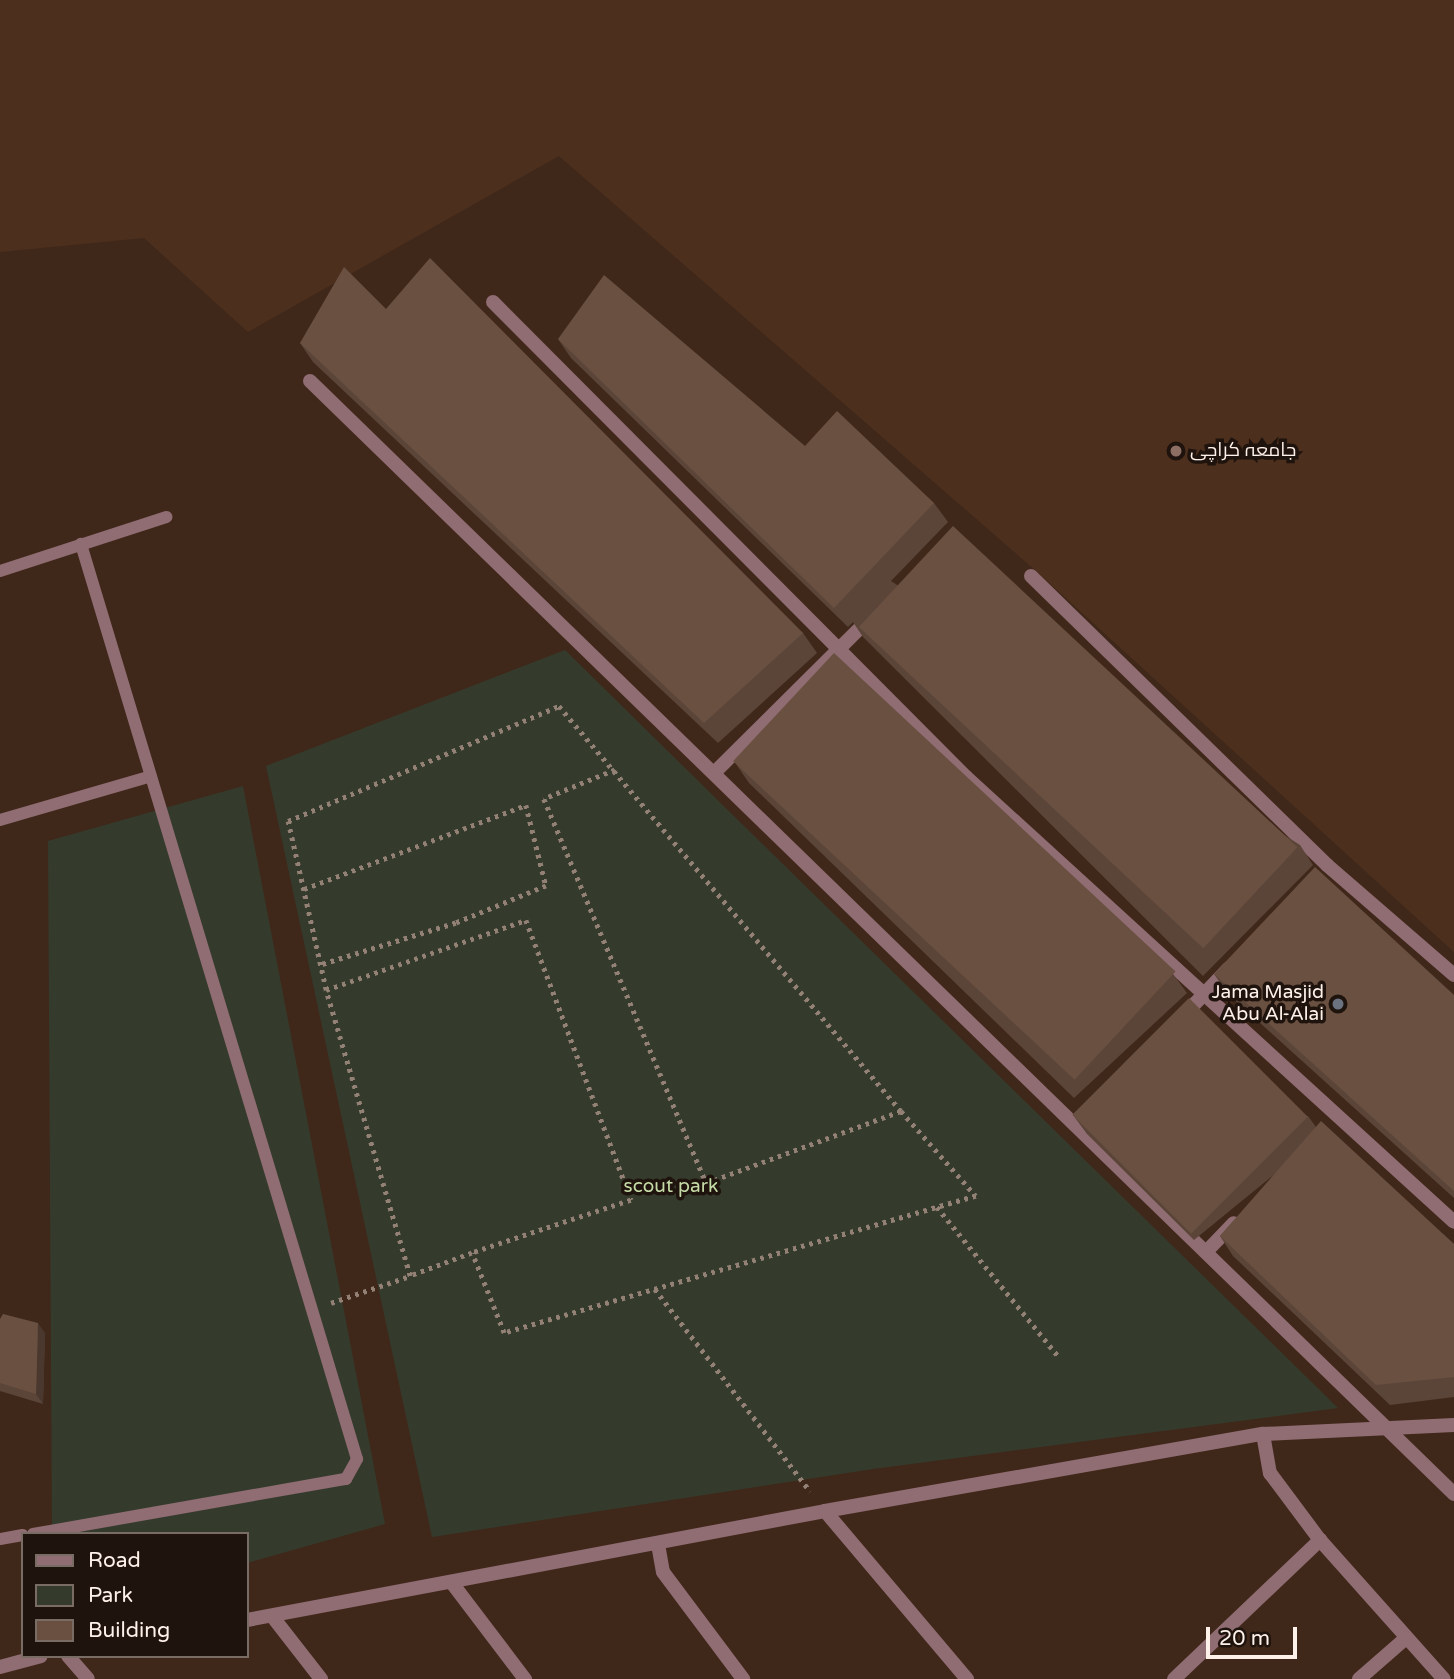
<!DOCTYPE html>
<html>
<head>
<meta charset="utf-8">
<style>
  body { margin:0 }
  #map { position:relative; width:1454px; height:1679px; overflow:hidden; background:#3f281a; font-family:"Varela Round",Cairo,sans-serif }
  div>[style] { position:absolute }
  .built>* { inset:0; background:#4d2f1d }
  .green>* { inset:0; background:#353b2c }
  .path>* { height:4.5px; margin-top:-2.25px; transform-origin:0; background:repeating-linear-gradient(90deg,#938176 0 3.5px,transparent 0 8.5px) }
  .lane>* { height:12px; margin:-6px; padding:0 6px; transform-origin:6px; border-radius:6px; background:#906c73 }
  .street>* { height:14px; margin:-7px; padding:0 7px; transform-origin:7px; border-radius:7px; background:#906c73 }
  .wall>* { inset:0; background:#5b4538 }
  .shaded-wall>* { inset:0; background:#4a382e }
  .building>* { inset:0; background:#6a5041; transform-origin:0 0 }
  .dots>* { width:19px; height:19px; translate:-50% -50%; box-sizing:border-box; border:4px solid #1e130d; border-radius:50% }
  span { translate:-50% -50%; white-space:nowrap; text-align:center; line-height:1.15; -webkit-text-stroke:7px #1e130d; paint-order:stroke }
  .poi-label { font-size:19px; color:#fef1ea }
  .left { translate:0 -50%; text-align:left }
  .right { translate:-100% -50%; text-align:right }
  .park-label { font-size:19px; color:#c5dba6 }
  .legend { position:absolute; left:21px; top:1532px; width:228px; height:126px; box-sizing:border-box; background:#1e130d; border:2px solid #786c65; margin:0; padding:9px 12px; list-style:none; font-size:21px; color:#fef1ea }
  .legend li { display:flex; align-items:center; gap:14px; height:35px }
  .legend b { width:35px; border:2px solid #786c65 }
  .scale { position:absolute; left:1206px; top:1627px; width:91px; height:32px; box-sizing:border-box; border:4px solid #fef1ea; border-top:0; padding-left:9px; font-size:21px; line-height:24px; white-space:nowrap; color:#fef1ea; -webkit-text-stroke:5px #1e130d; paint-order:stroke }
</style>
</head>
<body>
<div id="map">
  <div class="built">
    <i style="clip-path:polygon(0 0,1454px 0,1454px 952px,1035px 570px,559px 156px,248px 332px,144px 238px,0 252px)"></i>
  </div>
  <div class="green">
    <i style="clip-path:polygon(565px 650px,742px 824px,1338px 1408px,873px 1469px,432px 1537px,266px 766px)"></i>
    <i style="clip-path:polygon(243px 786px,385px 1524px,247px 1563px,247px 1534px,52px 1534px,48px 841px)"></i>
  </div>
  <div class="path">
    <i style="left:559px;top:706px;width:530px;rotate:49.82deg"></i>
    <i style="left:901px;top:1111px;width:113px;rotate:48.6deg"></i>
    <i style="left:976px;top:1196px;width:491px;rotate:163.8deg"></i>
    <i style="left:504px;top:1333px;width:86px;rotate:-111.8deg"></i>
    <i style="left:472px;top:1253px;width:66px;rotate:159.6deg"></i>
    <i style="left:410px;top:1276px;width:298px;rotate:-106.4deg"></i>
    <i style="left:326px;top:990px;width:173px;rotate:-102.7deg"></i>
    <i style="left:288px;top:821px;width:294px;rotate:-23deg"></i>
    <i style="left:615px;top:770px;width:77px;rotate:157.8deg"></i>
    <i style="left:544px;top:799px;width:417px;rotate:67.1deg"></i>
    <i style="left:706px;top:1183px;width:208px;rotate:-20.3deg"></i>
    <i style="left:304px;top:889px;width:237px;rotate:-20.7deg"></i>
    <i style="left:526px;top:805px;width:83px;rotate:76.1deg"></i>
    <i style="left:546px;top:886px;width:97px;rotate:157.7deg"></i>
    <i style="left:456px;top:923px;width:142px;rotate:162.8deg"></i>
    <i style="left:326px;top:990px;width:212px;rotate:-19.3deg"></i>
    <i style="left:526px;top:920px;width:299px;rotate:69.4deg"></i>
    <i style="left:631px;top:1200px;width:168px;rotate:161.6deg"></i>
    <i style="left:937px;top:1207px;width:192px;rotate:50.9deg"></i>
    <i style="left:655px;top:1289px;width:255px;rotate:52.5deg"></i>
    <i style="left:331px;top:1303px;width:83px;rotate:-18.9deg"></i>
  </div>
  <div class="lane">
    <i style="left:0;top:571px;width:175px;rotate:-18deg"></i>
    <i style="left:0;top:820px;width:157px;rotate:-16.2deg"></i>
    <i style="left:33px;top:1534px;width:318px;rotate:-10deg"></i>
    <i style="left:346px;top:1479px;width:23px;rotate:-61deg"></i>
    <i style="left:357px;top:1459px;width:956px;rotate:-106.79deg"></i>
    <i style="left:0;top:1539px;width:23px;rotate:-10deg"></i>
  </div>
  <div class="street">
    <i style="left:493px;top:302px;width:670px;rotate:45.12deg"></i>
    <i style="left:966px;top:777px;width:660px;rotate:42.36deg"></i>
    <i style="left:310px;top:381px;width:1596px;rotate:44.21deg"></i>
    <i style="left:1031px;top:576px;width:414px;rotate:44.3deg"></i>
    <i style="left:1327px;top:865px;width:168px;rotate:40.9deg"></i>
    <i style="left:715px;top:772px;width:218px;rotate:-44.8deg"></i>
    <i style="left:1183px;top:1016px;width:66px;rotate:-46.2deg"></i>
    <i style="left:1206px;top:1252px;width:40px;rotate:-46deg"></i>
    <i style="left:1263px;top:1434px;width:40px;rotate:80deg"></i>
    <i style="left:1270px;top:1473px;width:84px;rotate:53.3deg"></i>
    <i style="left:1320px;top:1540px;width:186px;rotate:48.3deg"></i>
    <i style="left:825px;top:1511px;width:220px;rotate:49.8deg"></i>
    <i style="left:658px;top:1544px;width:28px;rotate:80deg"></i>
    <i style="left:663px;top:1572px;width:134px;rotate:53.2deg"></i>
    <i style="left:452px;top:1583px;width:121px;rotate:52.8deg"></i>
    <i style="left:272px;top:1616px;width:80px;rotate:52.1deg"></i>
    <i style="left:247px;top:1620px;width:588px;rotate:-10.68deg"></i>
    <i style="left:825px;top:1511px;width:445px;rotate:-10deg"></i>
    <i style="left:1263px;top:1434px;width:191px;rotate:-2.7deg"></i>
    <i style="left:68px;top:1656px;width:30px;rotate:49deg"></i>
    <i style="left:0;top:1667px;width:42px;rotate:-15deg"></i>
    <i style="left:1174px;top:1679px;width:202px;rotate:-43.6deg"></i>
    <i style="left:1359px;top:1679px;width:62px;rotate:-41.1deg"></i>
  </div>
  <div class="wall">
    <i style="clip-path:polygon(386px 309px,803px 633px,817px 653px,718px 743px,313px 362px,300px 343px)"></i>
    <i style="clip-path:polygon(558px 339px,934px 503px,948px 522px,891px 581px,1300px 845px,1313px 865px,1203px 976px,863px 637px,853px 622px,848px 627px,571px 358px)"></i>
    <i style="clip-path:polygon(736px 764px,1173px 974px,1187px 993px,1074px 1098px,749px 783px)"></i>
    <i style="clip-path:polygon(1214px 974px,1454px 995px,1454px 1198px,1228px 994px)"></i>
    <i style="clip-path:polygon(1073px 1115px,1308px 1116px,1316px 1127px,1454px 1244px,1454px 1397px,1390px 1405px,1233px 1256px,1220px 1236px,1276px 1173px,1194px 1240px,1087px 1134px)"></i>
    <i style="clip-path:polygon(0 1319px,45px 1333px,43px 1404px,0 1391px)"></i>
  </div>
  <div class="shaded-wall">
    <i style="clip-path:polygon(38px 1323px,45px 1333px,43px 1404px,36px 1394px)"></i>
  </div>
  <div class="building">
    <i style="clip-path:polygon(430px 258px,803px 633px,704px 723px,300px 343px,344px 267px,386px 309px)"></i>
    <i style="clip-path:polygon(604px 275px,805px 446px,837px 411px,934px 503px,834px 608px,558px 339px)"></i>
    <i style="left:953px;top:526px;width:471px;height:138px;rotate:43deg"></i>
    <i style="left:834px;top:653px;width:467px;height:148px;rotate:43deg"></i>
    <i style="clip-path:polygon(1315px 867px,1454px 995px,1454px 1191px,1214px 974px)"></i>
    <i style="left:1189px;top:998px;width:168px;height:165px;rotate:45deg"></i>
    <i style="clip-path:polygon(1321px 1121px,1454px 1244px,1454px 1377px,1376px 1385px,1220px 1236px)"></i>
    <i style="clip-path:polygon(3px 1314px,38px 1323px,36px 1394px,0 1383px,0 1319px)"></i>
  </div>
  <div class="dots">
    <i style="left:1176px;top:451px;background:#8d6e63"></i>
    <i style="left:1338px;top:1004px;background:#6b7280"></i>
  </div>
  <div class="poi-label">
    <span class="left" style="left:1190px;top:451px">جامعہ کراچی</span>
    <span class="right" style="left:1324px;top:1004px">Jama Masjid<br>Abu Al-Alai</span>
  </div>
  <div class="park-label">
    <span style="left:671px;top:1187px">scout park</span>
  </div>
  <ul class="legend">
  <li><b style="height:9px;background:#906c73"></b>Road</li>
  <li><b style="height:19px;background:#353b2c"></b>Park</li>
  <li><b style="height:19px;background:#6a5041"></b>Building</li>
  </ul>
  <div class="scale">20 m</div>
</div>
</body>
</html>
